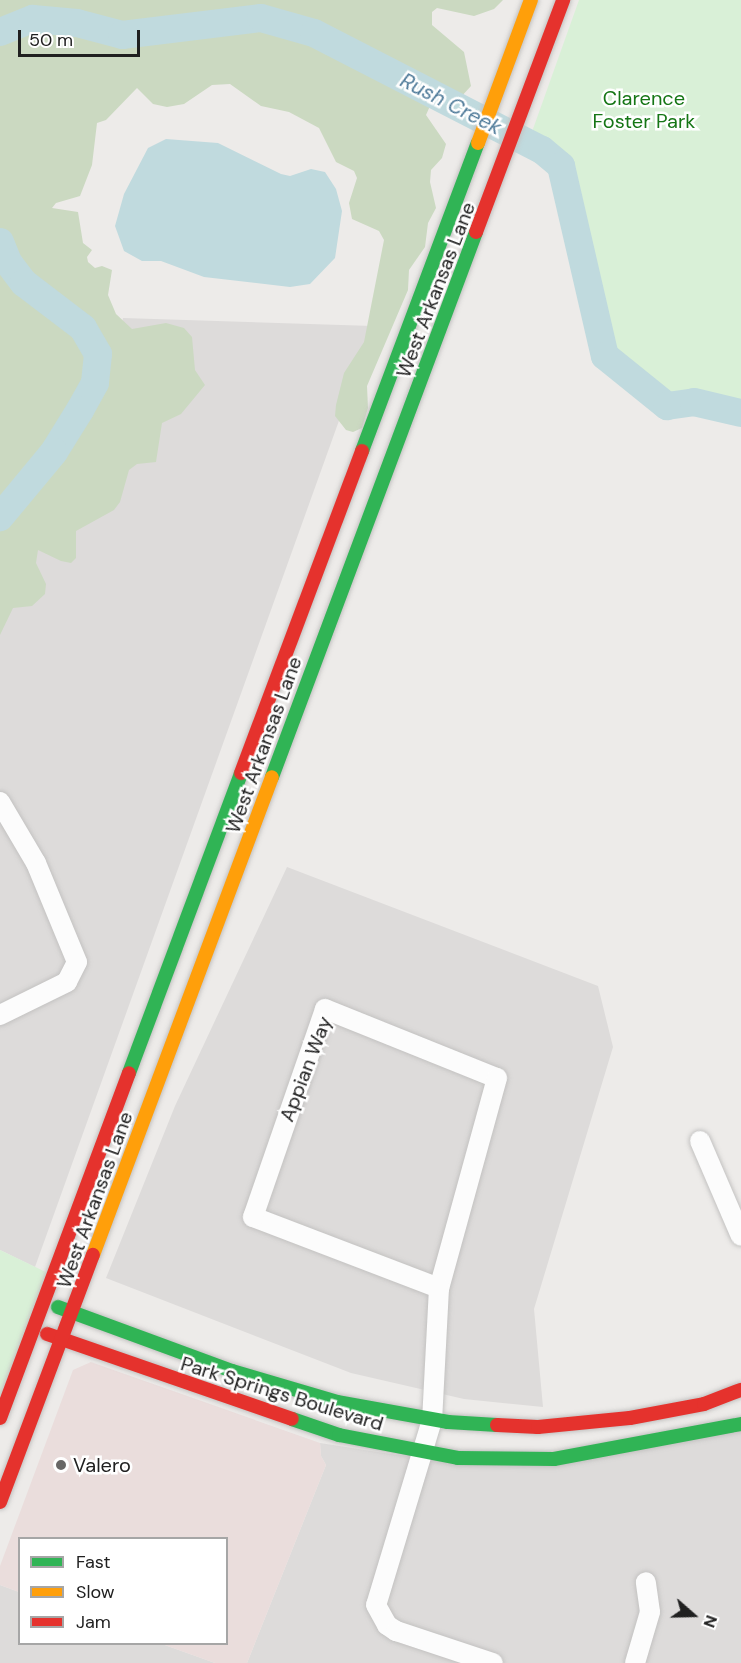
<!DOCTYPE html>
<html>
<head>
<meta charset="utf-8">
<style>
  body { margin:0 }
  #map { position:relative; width:741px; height:1663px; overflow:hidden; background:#edebe9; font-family:"DM Sans",sans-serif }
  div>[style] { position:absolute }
  .residential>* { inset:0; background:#dddbda }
  .commercial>* { inset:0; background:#eadddc }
  .forest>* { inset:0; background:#cbd9c1 }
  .park>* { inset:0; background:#d9f0d7 }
  .water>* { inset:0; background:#c0dade }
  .river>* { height:28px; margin:-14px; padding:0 14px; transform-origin:14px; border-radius:14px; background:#c0dade }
  .roads { filter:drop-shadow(0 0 2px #c3c2c1) drop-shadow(0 0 2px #c3c2c1) }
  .street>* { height:20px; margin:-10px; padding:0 10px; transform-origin:10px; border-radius:10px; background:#fcfcfc }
  .fast>* { height:14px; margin:-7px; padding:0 7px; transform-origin:7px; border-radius:7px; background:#30b455 }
  .slow>* { height:14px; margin:-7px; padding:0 7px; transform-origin:7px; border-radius:7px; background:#ff9f0a }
  .jam>* { height:14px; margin:-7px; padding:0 7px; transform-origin:7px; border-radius:7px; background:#e5322d }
  .dots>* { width:16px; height:16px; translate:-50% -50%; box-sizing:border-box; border:3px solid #fff; border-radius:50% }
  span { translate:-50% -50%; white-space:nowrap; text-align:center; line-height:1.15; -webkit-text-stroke:5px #fff; paint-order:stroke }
  .park-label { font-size:20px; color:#167616 }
  .street-label { font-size:20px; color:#202020 }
  .poi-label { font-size:20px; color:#202020 }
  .left { translate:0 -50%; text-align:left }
  .water-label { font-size:21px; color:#4d7998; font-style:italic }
  .legend { position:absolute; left:18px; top:1537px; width:210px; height:108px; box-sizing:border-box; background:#fff; border:2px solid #a6a6a6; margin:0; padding:8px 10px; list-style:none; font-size:18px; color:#202020 }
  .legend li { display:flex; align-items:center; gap:12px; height:30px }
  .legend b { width:30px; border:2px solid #a6a6a6 }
  .north { position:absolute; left:663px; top:1585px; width:60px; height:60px; -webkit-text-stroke:4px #fff; paint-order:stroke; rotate:110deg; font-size:16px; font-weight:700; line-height:24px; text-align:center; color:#202020 }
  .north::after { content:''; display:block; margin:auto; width:21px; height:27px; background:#202020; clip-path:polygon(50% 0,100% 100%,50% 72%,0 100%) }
  .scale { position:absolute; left:18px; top:30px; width:122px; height:27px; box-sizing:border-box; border:3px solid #202020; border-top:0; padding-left:8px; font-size:18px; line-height:21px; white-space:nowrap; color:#202020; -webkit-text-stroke:4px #fff; paint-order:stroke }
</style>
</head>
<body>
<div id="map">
  <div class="residential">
    <i style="clip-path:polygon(123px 318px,373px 326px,35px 1267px,0 1250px,0 557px,95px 447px)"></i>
    <i style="clip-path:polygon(287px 867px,598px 986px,613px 1047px,534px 1309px,543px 1407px,464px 1399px,351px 1373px,106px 1278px,175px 1106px)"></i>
    <i style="clip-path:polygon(741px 1431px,741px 1663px,247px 1663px,326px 1465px,321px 1456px,320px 1443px,397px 1455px,544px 1466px)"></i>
    <i style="clip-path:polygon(0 1585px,19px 1592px,20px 1644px,162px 1644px,215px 1663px,0 1663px)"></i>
  </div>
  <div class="commercial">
    <i style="clip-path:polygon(91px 1362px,320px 1443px,321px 1456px,326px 1465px,247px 1663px,215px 1663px,162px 1644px,226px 1644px,226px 1538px,20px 1538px,19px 1592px,0 1585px,0 1566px,73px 1370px)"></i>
  </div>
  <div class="forest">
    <i style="clip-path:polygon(0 0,503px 0,494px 9px,474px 16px,437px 8px,432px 12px,432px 25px,464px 52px,471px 86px,460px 98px,430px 106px,426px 115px,446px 144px,442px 158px,431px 170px,430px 182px,436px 208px,428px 223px,425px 247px,409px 270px,408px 290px,367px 386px,368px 408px,362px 428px,353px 432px,346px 430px,335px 416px,336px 405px,344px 373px,364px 342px,384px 240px,379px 231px,352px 219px,349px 203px,357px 178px,354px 171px,336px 162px,319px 128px,289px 112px,261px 106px,230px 84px,212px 85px,184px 104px,167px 107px,153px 104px,137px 88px,106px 120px,97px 123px,92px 165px,80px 196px,56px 203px,52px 208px,78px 212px,83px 243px,92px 250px,87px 257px,88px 262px,95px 268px,102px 266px,112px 270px,108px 295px,116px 314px,132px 329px,166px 323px,184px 328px,192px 337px,195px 370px,205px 385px,181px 414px,162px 423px,156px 462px,137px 464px,129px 470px,120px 502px,114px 510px,76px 531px,76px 558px,71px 563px,61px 561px,38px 550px,36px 563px,46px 584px,45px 594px,32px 606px,13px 608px,0 635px)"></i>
  </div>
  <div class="park">
    <i style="clip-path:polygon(579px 0,741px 0,741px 413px,694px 402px,667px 406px,605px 356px,561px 166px,528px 143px)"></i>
    <i style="clip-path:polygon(0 1250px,52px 1275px,0 1415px)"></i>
  </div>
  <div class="water">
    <i style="clip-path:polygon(166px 139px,218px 143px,281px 174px,290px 176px,311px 169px,325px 172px,336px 189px,342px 211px,335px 258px,310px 284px,290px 287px,204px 277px,161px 261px,142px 261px,124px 251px,115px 226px,124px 194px,148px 148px)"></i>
  </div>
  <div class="river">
    <i style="left:0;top:32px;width:35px;rotate:-22deg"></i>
    <i style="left:33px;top:19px;width:44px;rotate:5.2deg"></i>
    <i style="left:77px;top:23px;width:47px;rotate:14.9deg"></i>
    <i style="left:122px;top:35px;width:140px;rotate:-7deg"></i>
    <i style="left:261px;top:18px;width:55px;rotate:15.8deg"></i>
    <i style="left:314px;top:33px;width:256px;rotate:27.2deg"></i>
    <i style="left:542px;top:150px;width:25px;rotate:40deg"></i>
    <i style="left:561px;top:166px;width:195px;rotate:77deg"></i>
    <i style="left:605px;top:356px;width:80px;rotate:38.9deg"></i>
    <i style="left:667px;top:406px;width:27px;rotate:-8deg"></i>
    <i style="left:694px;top:402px;width:48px;rotate:13.2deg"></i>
    <i style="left:0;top:242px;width:22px;rotate:68deg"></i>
    <i style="left:8px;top:262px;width:26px;rotate:53deg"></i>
    <i style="left:24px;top:283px;width:74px;rotate:37.3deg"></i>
    <i style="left:83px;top:328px;width:30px;rotate:60deg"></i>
    <i style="left:98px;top:354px;width:29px;rotate:96deg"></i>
    <i style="left:95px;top:383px;width:31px;rotate:119deg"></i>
    <i style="left:80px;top:410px;width:49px;rotate:121.8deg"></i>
    <i style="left:54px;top:452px;width:85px;rotate:129.7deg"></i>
  </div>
  <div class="roads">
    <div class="street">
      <i style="left:0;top:802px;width:71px;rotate:59.5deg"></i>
      <i style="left:36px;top:863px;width:107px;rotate:67.5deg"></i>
      <i style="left:77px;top:962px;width:22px;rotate:117deg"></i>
      <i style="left:67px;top:982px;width:75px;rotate:153.8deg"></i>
      <i style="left:325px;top:1009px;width:185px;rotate:21.9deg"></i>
      <i style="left:497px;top:1078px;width:218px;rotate:105.4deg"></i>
      <i style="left:439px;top:1288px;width:199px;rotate:-159.1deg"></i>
      <i style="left:253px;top:1217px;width:220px;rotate:-70.9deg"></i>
      <i style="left:700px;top:1141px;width:103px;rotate:66.7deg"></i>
      <i style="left:439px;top:1288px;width:132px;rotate:93deg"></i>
      <i style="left:432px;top:1420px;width:193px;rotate:106.8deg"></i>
      <i style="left:376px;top:1605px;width:23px;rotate:61deg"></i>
      <i style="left:387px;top:1625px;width:11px;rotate:34deg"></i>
      <i style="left:396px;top:1631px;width:102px;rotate:18.3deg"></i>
      <i style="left:635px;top:1663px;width:53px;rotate:-73.6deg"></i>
      <i style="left:650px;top:1612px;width:30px;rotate:-98deg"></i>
    </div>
    <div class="fast">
      <i style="left:362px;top:451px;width:329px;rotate:-69.4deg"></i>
      <i style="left:272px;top:777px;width:582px;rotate:-69.48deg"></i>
      <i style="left:129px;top:1073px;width:320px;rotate:-69.5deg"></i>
      <i style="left:58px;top:1307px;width:185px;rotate:20.2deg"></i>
      <i style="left:232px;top:1371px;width:109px;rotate:16.4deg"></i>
      <i style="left:337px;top:1402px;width:113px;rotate:10.2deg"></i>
      <i style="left:448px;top:1422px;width:49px;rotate:3.5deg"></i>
      <i style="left:292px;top:1419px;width:50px;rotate:18.8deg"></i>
      <i style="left:339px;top:1435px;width:121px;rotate:10.9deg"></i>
      <i style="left:458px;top:1458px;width:96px;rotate:0.6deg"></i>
      <i style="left:554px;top:1459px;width:190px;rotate:-10.6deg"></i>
    </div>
    <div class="slow">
      <i style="left:478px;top:143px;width:153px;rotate:-69.7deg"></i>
      <i style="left:93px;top:1255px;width:510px;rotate:-69.47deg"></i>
    </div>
    <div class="jam">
      <i style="left:476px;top:232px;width:248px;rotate:-69.4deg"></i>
      <i style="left:241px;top:773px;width:344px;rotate:-69.4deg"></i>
      <i style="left:47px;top:1334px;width:259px;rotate:19.1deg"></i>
      <i style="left:0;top:1418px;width:368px;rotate:-69.5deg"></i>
      <i style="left:497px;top:1425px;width:41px;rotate:2.8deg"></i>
      <i style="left:538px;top:1427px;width:92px;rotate:-5.6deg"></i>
      <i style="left:630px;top:1418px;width:75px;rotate:-10.7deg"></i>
      <i style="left:704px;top:1404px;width:40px;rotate:-21deg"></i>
      <i style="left:0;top:1502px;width:264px;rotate:-69.4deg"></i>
    </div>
  </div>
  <div class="dots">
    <i style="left:61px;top:1465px;background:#686766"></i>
  </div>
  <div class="park-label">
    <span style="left:644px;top:110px">Clarence<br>Foster Park</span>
  </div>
  <div class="street-label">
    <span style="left:436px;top:290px;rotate:-69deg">West Arkansas Lane</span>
    <span style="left:264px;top:745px;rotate:-70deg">West Arkansas Lane</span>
    <span style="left:306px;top:1069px;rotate:-69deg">Appian Way</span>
    <span style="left:95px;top:1200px;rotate:-70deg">West Arkansas Lane</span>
    <span style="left:282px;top:1394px;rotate:17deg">Park Springs Boulevard</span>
  </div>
  <div class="poi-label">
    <span class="left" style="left:73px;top:1465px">Valero</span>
  </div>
  <div class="water-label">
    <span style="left:451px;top:104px;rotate:27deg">Rush Creek</span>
  </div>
  <ul class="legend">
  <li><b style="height:8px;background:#30b455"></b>Fast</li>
  <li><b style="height:8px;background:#ff9f0a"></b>Slow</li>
  <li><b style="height:8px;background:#e5322d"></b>Jam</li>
  </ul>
  <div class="north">N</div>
  <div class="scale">50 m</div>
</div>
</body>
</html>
